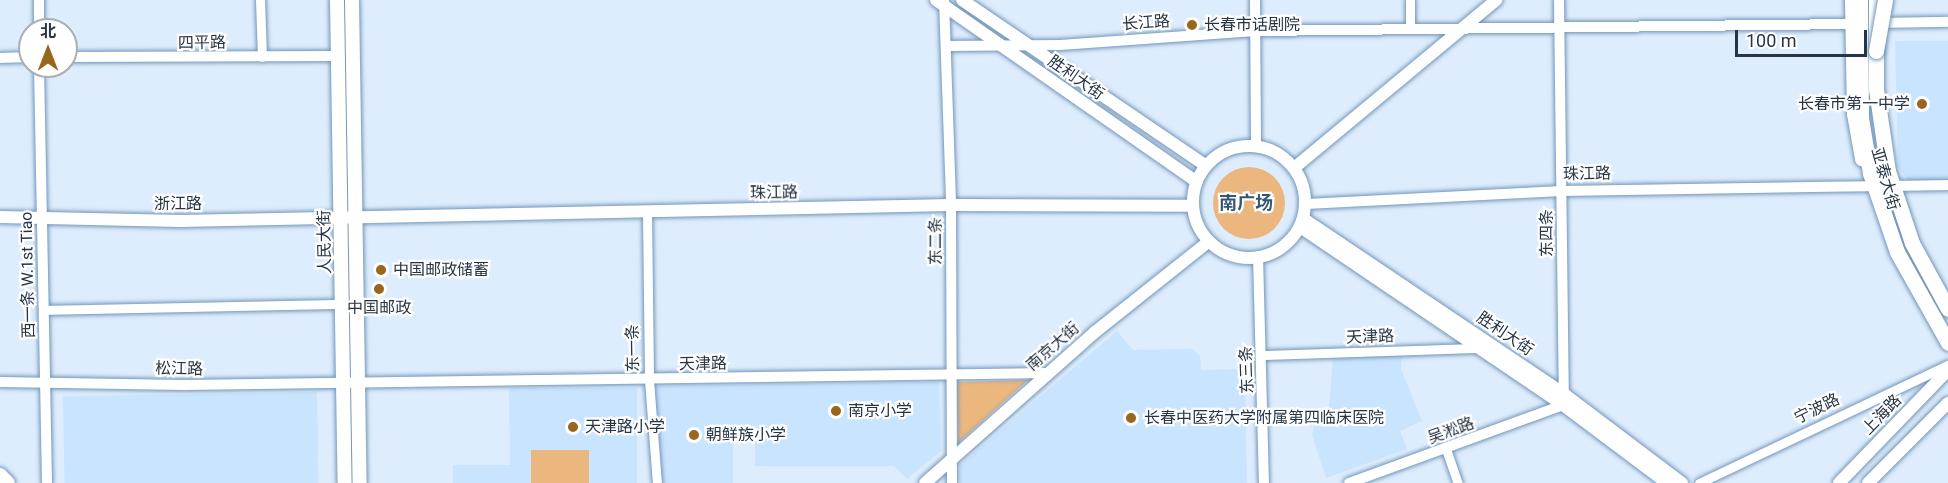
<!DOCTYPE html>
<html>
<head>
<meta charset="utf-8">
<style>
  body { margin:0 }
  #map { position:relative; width:1948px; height:483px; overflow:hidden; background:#deedfd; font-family:Roboto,"Noto Sans SC",sans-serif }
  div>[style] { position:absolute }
  .built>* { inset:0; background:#c9e4fe; transform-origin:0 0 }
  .green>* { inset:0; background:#ebb77f; transform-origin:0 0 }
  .round { border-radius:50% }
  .roads { filter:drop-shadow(0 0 2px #7296ba) drop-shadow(0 0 2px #7296ba) }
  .minor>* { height:9px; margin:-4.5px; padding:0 4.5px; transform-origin:4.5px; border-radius:4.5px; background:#fff }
  .tertiary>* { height:10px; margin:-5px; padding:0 5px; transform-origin:5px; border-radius:5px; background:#fff }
  .secondary>* { height:12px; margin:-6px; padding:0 6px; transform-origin:6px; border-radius:6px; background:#fff }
  .secondary>.ring { margin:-6px; padding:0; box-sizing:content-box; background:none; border:12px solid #fff; border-radius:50% }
  .primary>* { height:14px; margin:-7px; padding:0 7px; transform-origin:7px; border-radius:7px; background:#fff }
  .trunk>* { height:15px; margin:-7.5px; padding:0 7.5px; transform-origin:7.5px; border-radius:7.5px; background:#fff }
  .bridges { filter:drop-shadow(0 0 2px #7296ba) drop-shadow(0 0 2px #7296ba) }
  .trunk-bridge>* { height:15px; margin:-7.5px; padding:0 7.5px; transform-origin:7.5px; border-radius:7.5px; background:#fff }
  .dots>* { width:16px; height:16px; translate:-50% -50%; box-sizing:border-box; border:3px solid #fff; border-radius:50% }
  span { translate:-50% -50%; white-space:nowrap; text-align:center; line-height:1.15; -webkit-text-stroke:4.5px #fff; paint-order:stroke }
  .street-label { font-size:16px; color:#263544 }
  .poi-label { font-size:16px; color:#263544 }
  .left { translate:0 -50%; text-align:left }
  .right { translate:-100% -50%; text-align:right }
  .neighbourhood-label { font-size:18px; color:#345677; font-weight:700 }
  .north { position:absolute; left:18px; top:18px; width:60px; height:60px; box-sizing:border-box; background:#fff; border:2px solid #a8aeb4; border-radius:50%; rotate:0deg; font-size:16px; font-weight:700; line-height:24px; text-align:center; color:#263544 }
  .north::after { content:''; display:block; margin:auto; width:21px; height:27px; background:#9a651d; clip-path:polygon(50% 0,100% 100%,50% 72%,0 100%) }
  .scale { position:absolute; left:1735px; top:30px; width:132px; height:27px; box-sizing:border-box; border:3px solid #263544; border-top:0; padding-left:8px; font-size:18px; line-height:21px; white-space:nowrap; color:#263544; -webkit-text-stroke:4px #fff; paint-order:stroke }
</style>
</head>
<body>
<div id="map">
  <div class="built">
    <i style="clip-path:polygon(1895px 41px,1948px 41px,1948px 182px,1910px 182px,1898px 167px)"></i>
    <i style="clip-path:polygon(1117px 331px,1133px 350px,1192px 349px,1200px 356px,1201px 370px,1245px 369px,1247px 483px,960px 483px,960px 465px)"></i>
    <i style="clip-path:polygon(1402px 355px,1401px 369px,1422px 421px,1400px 431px,1407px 449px,1326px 478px,1312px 435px,1318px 412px,1329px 408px,1333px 357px)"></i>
    <i style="clip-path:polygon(939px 382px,941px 451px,907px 479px,894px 466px,755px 466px,755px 438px,733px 438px,733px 483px,655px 483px,655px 386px)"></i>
    <i style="clip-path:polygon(509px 388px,637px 388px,637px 483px,453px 483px,453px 465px,510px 465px)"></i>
    <i style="left:317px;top:392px;width:91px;height:254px;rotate:89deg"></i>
  </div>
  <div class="green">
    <i class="round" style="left:1213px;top:167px;width:72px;height:72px"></i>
    <i style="clip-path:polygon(1028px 380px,958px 443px,957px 382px)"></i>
    <i style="left:531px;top:450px;width:58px;height:33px"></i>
  </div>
  <div class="roads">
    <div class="minor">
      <i style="left:260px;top:0;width:57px;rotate:88deg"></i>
      <i style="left:1410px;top:0;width:28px;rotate:90deg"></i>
      <i style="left:647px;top:213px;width:167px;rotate:89.3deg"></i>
      <i style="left:649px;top:380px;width:103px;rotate:85.6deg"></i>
      <i style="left:44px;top:310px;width:298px;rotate:-1.2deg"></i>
      <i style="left:1262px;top:355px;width:216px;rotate:-1.9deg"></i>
      <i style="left:1446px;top:449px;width:36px;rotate:71deg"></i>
      <i style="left:1699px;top:483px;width:276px;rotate:-25.4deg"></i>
    </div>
    <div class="tertiary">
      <i style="left:39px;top:0;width:30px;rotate:90deg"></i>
      <i style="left:944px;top:0;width:205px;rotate:88deg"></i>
      <i style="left:951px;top:205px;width:278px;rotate:89.8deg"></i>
      <i style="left:1255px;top:0;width:145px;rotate:89.6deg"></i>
      <i style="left:1559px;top:0;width:394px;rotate:89.3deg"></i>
      <i style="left:1881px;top:23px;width:67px;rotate:-0.9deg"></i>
      <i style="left:946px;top:46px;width:114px;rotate:-0.5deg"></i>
      <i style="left:1060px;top:45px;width:196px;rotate:-4.1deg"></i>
      <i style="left:1255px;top:31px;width:597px;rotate:-0.67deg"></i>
      <i style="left:66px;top:57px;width:272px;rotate:-0.2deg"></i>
      <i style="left:0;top:58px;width:30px;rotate:-2deg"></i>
      <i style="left:39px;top:66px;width:417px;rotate:88.9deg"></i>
      <i style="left:1895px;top:186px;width:53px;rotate:-1.1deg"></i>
      <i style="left:1306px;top:204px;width:256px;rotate:-2.9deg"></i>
      <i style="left:1562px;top:191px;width:307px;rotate:-0.9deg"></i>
      <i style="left:1258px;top:256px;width:227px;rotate:88.5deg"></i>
      <i style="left:0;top:382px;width:184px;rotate:0.9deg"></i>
      <i style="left:184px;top:385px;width:864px;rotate:-0.8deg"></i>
      <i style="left:1349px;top:483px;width:228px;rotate:-20deg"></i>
    </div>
    <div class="secondary">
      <i style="left:936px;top:0;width:318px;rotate:34.9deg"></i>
      <i style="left:962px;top:0;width:295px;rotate:34.2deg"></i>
      <i class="ring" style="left:1193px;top:146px;width:100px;height:100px"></i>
      <i style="left:1294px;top:168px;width:263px;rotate:-39.7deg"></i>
      <i style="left:0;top:217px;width:180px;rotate:1.3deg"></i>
      <i style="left:180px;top:221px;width:771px;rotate:-1.19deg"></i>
      <i style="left:951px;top:205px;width:242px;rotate:0.2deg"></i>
      <i style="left:1304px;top:219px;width:313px;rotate:33.9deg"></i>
      <i style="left:1564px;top:394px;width:148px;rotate:37deg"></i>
      <i style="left:1303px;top:229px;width:314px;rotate:34.1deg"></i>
      <i style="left:1563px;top:405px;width:130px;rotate:36.9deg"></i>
      <i style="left:925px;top:483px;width:227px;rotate:-41.6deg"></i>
      <i style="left:1095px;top:332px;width:144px;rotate:-38.5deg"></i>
      <i style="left:1839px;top:483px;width:157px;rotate:-46deg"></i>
      <i style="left:1868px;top:483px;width:113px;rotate:-45deg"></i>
    </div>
    <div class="primary">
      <i style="left:337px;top:0;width:483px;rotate:89.1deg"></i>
      <i style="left:352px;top:0;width:483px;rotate:89.1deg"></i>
      <i style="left:1852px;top:0;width:114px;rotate:89deg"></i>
      <i style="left:1854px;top:114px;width:46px;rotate:79.9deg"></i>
      <i style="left:0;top:475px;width:11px;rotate:45deg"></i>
    </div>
    <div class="trunk">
      <i style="left:1860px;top:0;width:118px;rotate:89.5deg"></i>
      <i style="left:1861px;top:118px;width:56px;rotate:80.7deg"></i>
      <i style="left:1870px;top:173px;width:83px;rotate:71.1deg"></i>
      <i style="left:1897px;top:252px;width:104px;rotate:60.7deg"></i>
      <i style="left:1876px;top:0;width:89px;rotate:90deg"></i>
      <i style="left:1876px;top:89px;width:83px;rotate:81.7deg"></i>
      <i style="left:1888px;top:171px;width:76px;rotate:71.6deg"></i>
      <i style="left:1912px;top:243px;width:75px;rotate:61.4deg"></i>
    </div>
  </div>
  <div class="bridges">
    <div class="trunk-bridge">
      <i style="left:1876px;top:51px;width:52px;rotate:-80deg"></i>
    </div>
  </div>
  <div class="dots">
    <i style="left:1192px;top:25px;background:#9a651d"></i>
    <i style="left:1922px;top:104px;background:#9a651d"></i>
    <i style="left:381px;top:270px;background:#9a651d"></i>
    <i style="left:379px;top:289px;background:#9a651d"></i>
    <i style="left:836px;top:411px;background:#9a651d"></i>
    <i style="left:1131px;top:418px;background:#9a651d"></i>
    <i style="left:573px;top:427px;background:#9a651d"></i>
    <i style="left:694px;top:435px;background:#9a651d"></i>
  </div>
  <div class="street-label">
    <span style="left:1146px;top:23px;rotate:-4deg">长江路</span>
    <span style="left:202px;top:43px;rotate:-1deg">四平路</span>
    <span style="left:1076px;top:78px;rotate:35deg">胜利大街</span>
    <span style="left:1587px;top:174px;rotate:-1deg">珠江路</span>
    <span style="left:1885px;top:179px;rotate:74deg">亚泰大街</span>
    <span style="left:774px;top:193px;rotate:-1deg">珠江路</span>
    <span style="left:178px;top:204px">浙江路</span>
    <span style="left:1547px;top:233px;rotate:-90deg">东四条</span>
    <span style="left:936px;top:241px;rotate:-90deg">东二条</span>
    <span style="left:325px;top:242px;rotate:-91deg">人民大街</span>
    <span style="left:28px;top:275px;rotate:-91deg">西一条 W.1st Tiao</span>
    <span style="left:1505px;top:334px;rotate:34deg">胜利大街</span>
    <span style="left:1370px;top:337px;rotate:-2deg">天津路</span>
    <span style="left:1053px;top:347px;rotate:-41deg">南京大街</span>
    <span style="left:633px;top:348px;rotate:-91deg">东一条</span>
    <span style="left:703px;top:364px;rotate:-1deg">天津路</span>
    <span style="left:179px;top:369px;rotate:1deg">松江路</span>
    <span style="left:1247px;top:370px;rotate:-92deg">东三条</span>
    <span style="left:1817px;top:409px;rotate:-26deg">宁波路</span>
    <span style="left:1882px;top:415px;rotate:-46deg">上海路</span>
    <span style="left:1451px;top:431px;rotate:-20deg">吴淞路</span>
  </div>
  <div class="poi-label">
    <span class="left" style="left:1204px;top:25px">长春市话剧院</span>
    <span class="right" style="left:1910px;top:104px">长春市第一中学</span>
    <span class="left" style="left:393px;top:270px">中国邮政储蓄</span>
    <span style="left:379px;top:308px">中国邮政</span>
    <span class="left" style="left:848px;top:411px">南京小学</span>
    <span class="left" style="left:1144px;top:418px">长春中医药大学附属第四临床医院</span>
    <span class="left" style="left:585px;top:427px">天津路小学</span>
    <span class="left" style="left:706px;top:435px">朝鲜族小学</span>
  </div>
  <div class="neighbourhood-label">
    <span style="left:1246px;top:203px">南广场</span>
  </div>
  <div class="north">北</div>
  <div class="scale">100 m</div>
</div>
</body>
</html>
